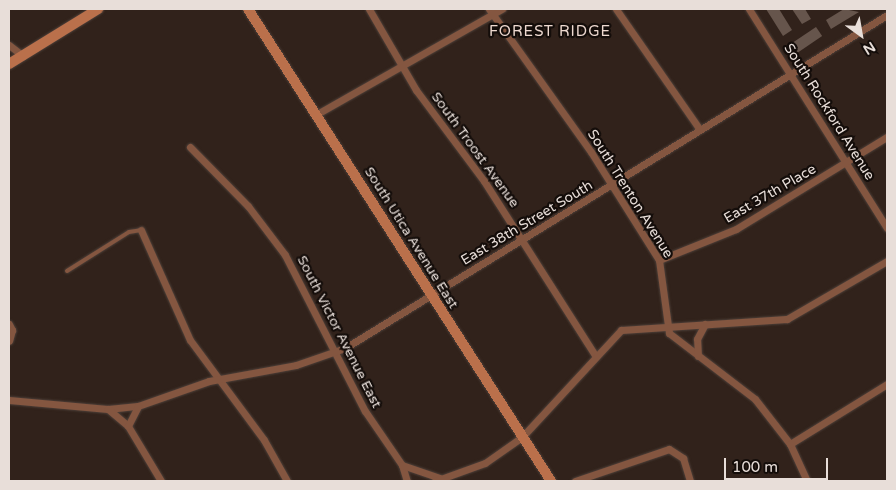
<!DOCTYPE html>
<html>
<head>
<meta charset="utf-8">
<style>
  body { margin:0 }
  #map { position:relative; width:896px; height:490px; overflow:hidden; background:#31221b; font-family:"Varela Round",sans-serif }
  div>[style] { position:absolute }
  .building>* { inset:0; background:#66554c; transform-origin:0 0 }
  .roads { filter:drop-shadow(0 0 1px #4e4039) drop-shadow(0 0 1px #4e4039) }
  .lane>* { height:4px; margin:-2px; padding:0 2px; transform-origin:2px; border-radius:2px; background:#845640 }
  .street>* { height:7px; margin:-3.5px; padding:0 3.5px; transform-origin:3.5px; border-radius:3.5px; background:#845640 }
  .secondary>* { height:10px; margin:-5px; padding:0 5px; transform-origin:5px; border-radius:5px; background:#ba704b }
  span { translate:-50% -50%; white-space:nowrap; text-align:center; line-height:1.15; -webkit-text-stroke:4.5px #140d0a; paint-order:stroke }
  .street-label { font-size:14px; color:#e8ded9 }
  .neighbourhood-label { font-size:15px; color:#eed9d0; letter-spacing:1px }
  .frame { position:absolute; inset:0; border:10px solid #e8ded9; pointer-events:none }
  .north { position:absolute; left:836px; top:10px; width:50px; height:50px; -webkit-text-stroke:4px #140d0a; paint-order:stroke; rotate:148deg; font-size:14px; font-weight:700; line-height:20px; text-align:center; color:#e8ded9 }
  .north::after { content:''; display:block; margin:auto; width:18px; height:22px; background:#e8ded9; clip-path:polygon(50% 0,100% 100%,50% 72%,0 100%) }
  .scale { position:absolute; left:724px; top:458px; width:104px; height:22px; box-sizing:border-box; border:2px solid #e8ded9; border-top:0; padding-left:6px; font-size:15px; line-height:18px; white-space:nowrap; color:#e8ded9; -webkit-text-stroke:4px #140d0a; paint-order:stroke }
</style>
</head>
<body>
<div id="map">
  <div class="building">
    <i style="clip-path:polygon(766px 9px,779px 9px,792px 30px,783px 36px)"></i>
    <i style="clip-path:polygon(792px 9px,805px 9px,811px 19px,802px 24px)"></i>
    <i style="clip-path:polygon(844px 9px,859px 12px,831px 29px,826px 20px)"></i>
    <i style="left:816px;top:27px;width:11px;height:31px;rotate:56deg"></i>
  </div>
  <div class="roads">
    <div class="lane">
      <i style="left:67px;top:271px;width:73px;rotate:-32.2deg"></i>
      <i style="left:129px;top:232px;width:12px;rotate:-9deg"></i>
    </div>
    <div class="street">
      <i style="left:369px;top:9px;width:94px;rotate:59.9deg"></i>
      <i style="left:416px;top:90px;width:114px;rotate:53.2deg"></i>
      <i style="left:484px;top:181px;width:206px;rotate:57.5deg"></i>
      <i style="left:489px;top:9px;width:176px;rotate:54.5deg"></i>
      <i style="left:591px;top:152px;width:128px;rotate:57.8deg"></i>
      <i style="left:659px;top:260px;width:74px;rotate:82.2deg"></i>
      <i style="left:669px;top:333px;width:108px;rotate:37.5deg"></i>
      <i style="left:755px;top:399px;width:57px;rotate:52.1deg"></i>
      <i style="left:790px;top:444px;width:41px;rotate:65.3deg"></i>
      <i style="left:616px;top:9px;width:147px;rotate:55.2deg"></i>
      <i style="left:749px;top:9px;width:259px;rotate:57.8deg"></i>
      <i style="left:9px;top:45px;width:18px;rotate:38deg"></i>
      <i style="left:317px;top:114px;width:213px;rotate:-29.6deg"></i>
      <i style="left:190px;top:147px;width:83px;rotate:45.5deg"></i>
      <i style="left:248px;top:206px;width:61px;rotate:52.9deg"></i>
      <i style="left:285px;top:255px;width:175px;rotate:62.9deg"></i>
      <i style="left:365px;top:411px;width:65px;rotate:55.6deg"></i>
      <i style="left:402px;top:465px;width:17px;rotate:73deg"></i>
      <i style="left:141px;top:230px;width:120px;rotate:66deg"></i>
      <i style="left:190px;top:340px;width:124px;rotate:53.5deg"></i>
      <i style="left:264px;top:440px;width:47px;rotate:60.7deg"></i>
      <i style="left:659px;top:260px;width:83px;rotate:-21.9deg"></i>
      <i style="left:736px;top:229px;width:177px;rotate:-31.4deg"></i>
      <i style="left:9px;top:324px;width:7px;rotate:63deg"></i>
      <i style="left:12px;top:330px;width:11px;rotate:105deg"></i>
      <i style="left:698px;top:356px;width:17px;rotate:-93deg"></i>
      <i style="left:697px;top:339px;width:17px;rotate:-62deg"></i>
      <i style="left:9px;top:400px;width:99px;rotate:5.2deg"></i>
      <i style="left:108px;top:409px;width:30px;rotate:-6deg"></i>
      <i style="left:138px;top:406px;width:75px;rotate:-19.4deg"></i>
      <i style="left:209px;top:381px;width:88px;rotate:-10.4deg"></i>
      <i style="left:296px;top:365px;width:52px;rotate:-19.1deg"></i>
      <i style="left:345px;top:348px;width:636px;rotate:-31.57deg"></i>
      <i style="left:108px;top:409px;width:26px;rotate:40deg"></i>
      <i style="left:128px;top:426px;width:64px;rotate:59deg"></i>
      <i style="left:128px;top:426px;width:22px;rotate:-63deg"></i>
      <i style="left:790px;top:444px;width:114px;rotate:-31.7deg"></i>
      <i style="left:402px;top:465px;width:40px;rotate:18.9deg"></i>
      <i style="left:435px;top:481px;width:53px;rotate:-19.8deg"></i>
      <i style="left:485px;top:463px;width:45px;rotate:-35.1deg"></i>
      <i style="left:522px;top:437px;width:146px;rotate:-47.2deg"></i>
      <i style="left:621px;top:330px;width:166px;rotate:-3.8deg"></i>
      <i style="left:787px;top:319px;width:116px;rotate:-30.1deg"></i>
      <i style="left:575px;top:481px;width:99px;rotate:-18.8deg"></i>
      <i style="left:669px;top:449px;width:17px;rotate:33deg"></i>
      <i style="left:683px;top:458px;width:24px;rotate:73deg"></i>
    </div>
    <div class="secondary">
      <i style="left:248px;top:9px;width:561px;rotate:57.3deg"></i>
      <i style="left:9px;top:64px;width:105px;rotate:-31.7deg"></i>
    </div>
  </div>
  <div class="street-label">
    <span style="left:829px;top:112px;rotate:58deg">South Rockford Avenue</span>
    <span style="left:475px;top:150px;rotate:54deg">South Troost Avenue</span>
    <span style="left:630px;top:194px;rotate:58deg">South Trenton Avenue</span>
    <span style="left:770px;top:194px;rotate:-30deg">East 37th Place</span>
    <span style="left:527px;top:223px;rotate:-31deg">East 38th Street South</span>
    <span style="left:411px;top:238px;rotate:58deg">South Utica Avenue East</span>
    <span style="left:339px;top:332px;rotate:63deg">South Victor Avenue East</span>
  </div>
  <div class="neighbourhood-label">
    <span style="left:550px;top:32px">FOREST RIDGE</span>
  </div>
  <div class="frame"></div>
  <div class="north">N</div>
  <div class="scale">100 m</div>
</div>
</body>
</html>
